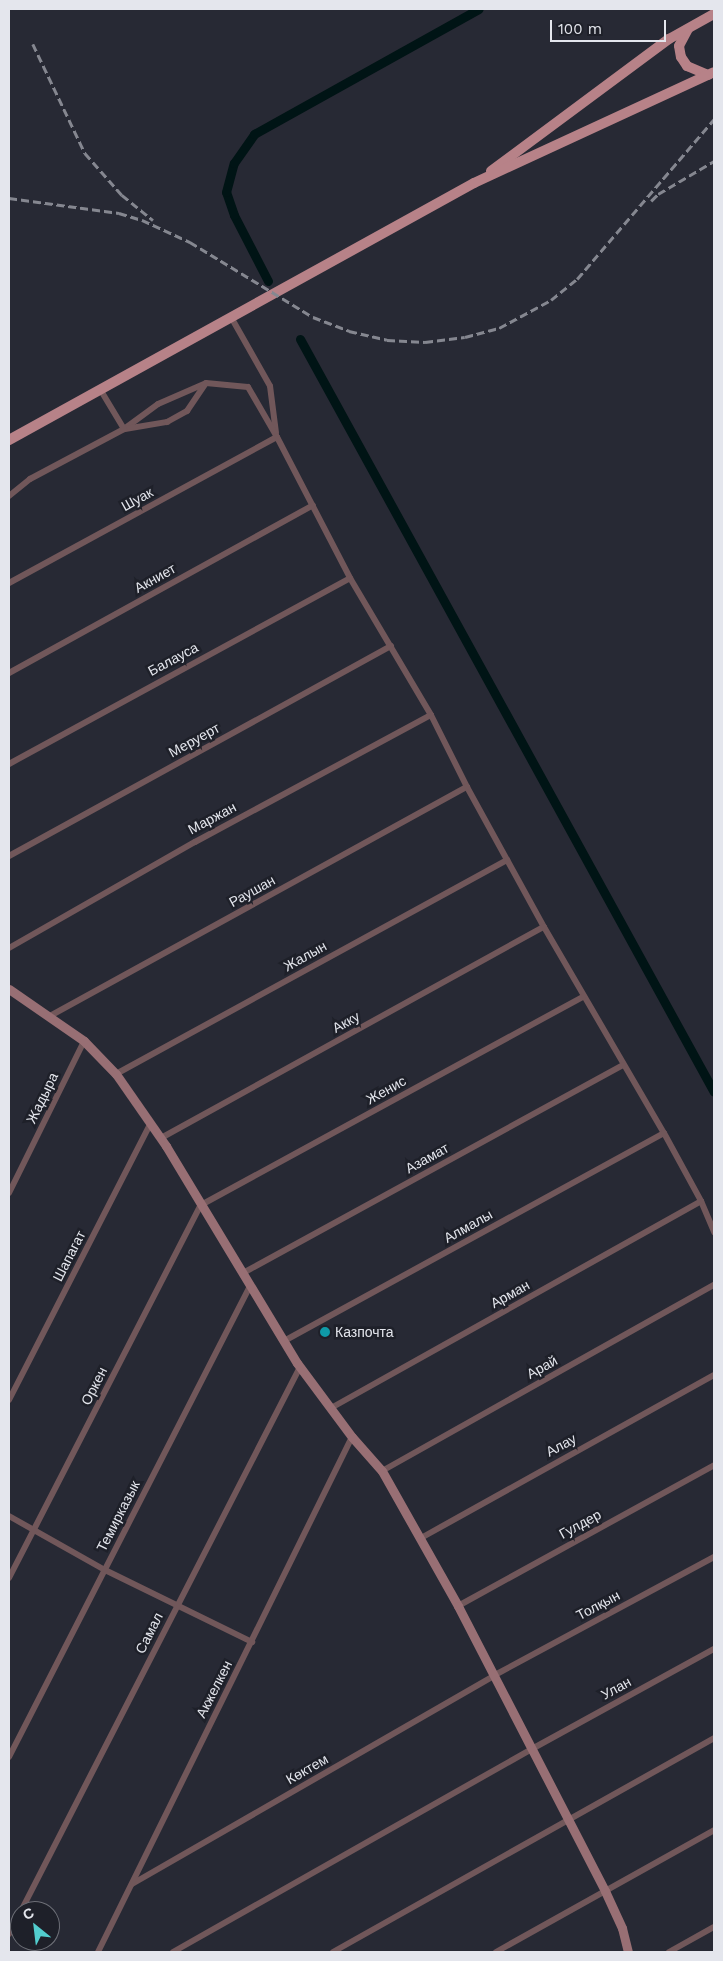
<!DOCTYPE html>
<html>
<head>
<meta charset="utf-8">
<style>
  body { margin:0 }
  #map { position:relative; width:723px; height:1961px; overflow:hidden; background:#272934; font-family:"Work Sans",sans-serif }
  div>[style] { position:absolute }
  .canal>* { height:9px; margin:-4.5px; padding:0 4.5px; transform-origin:4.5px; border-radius:4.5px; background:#001415 }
  .street>* { height:6px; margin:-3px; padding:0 3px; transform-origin:3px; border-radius:3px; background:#71575a }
  .secondary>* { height:9px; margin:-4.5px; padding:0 4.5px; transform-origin:4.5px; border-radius:4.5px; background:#986f74 }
  .primary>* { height:10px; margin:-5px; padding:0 5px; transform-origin:5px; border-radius:5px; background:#b78288 }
  .rail>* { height:2.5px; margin-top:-1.25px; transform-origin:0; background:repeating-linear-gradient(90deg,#858790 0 8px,transparent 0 12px) }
  .dots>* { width:14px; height:14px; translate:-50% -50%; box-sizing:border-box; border:2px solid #1e2029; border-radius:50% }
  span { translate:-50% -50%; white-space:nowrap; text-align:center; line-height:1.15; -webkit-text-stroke:5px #1e2029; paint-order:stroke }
  .street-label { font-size:14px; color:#e4e6ed }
  .poi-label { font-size:14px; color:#e4e6ed }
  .left { translate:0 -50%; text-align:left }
  .frame { position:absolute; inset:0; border:10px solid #e4e6ed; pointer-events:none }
  .north { position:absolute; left:10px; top:1901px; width:50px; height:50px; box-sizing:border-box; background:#1e2029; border:1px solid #6d6f77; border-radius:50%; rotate:331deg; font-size:14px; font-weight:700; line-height:20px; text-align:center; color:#e4e6ed }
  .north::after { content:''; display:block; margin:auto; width:18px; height:22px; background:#52cdce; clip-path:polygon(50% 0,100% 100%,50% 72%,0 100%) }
  .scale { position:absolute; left:550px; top:20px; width:116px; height:22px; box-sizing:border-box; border:2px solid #e4e6ed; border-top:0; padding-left:6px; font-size:15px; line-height:18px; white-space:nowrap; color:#e4e6ed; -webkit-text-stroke:4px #1e2029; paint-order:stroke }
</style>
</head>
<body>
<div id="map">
  <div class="canal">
    <i style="left:268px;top:281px;width:74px;rotate:-117.3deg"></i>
    <i style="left:234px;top:215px;width:24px;rotate:-109deg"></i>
    <i style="left:226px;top:192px;width:30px;rotate:-75deg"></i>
    <i style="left:234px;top:163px;width:35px;rotate:-55deg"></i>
    <i style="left:254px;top:134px;width:257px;rotate:-29.1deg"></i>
    <i style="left:300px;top:339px;width:859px;rotate:61.2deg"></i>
  </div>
  <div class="street">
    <i style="left:231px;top:317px;width:79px;rotate:60.5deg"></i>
    <i style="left:270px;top:386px;width:47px;rotate:82.7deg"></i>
    <i style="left:124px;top:429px;width:42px;rotate:-36.3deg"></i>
    <i style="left:158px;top:404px;width:52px;rotate:-23.6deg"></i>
    <i style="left:206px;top:383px;width:42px;rotate:5.4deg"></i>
    <i style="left:248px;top:387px;width:58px;rotate:59.9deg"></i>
    <i style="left:277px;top:437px;width:159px;rotate:62.6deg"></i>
    <i style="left:350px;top:578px;width:159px;rotate:59.4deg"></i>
    <i style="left:431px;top:715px;width:80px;rotate:63.4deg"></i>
    <i style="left:467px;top:787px;width:160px;rotate:61.2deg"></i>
    <i style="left:544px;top:927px;width:238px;rotate:59.8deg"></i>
    <i style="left:664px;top:1133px;width:77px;rotate:61.4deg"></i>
    <i style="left:701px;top:1201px;width:34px;rotate:67deg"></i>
    <i style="left:125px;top:429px;width:43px;rotate:-9.5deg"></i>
    <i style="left:167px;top:422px;width:23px;rotate:-29deg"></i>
    <i style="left:187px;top:411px;width:32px;rotate:-56deg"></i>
    <i style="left:9px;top:496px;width:27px;rotate:-39deg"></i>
    <i style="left:30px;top:479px;width:106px;rotate:-28deg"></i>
    <i style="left:124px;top:429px;width:47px;rotate:-121deg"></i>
    <i style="left:9px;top:583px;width:305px;rotate:-28.6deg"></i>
    <i style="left:9px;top:673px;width:347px;rotate:-28.9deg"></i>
    <i style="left:9px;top:764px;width:388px;rotate:-28.6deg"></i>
    <i style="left:9px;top:856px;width:436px;rotate:-28.8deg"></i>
    <i style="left:9px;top:948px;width:214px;rotate:-29.7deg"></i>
    <i style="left:195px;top:842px;width:268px;rotate:-28.3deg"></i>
    <i style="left:50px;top:1016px;width:476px;rotate:-28.8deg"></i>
    <i style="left:116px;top:1074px;width:446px;rotate:-28.7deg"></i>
    <i style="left:161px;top:1138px;width:437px;rotate:-28.9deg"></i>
    <i style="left:9px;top:1193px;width:169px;rotate:-63.7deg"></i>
    <i style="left:243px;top:1273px;width:433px;rotate:-28.7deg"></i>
    <i style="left:284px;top:1341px;width:433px;rotate:-28.7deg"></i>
    <i style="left:9px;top:1400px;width:311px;rotate:-62.9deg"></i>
    <i style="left:331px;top:1408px;width:424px;rotate:-29.2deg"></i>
    <i style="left:382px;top:1471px;width:381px;rotate:-29.3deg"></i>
    <i style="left:9px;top:1516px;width:110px;rotate:29.4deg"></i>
    <i style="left:105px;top:1570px;width:164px;rotate:26.1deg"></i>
    <i style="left:421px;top:1538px;width:335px;rotate:-29.1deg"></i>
    <i style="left:9px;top:1578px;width:420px;rotate:-62.8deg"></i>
    <i style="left:201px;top:1205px;width:435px;rotate:-28.6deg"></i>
    <i style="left:458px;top:1606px;width:292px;rotate:-28.8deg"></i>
    <i style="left:9px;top:1757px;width:529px;rotate:-62.9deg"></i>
    <i style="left:132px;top:1884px;width:417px;rotate:-29.9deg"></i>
    <i style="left:493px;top:1676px;width:251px;rotate:-28.3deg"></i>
    <i style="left:21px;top:1911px;width:611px;rotate:-62.85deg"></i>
    <i style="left:9px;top:1934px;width:25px;rotate:-63deg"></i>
    <i style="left:98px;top:1952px;width:574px;rotate:-63.75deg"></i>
    <i style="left:173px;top:1952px;width:410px;rotate:-29.5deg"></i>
    <i style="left:530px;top:1750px;width:210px;rotate:-28.8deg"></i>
    <i style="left:333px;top:1952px;width:437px;rotate:-29.3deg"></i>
    <i style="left:496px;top:1952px;width:250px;rotate:-29.2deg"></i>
    <i style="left:669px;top:1952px;width:51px;rotate:-29.1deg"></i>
  </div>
  <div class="secondary">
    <i style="left:9px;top:989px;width:91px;rotate:34.7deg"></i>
    <i style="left:84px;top:1041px;width:46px;rotate:45.9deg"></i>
    <i style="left:116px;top:1074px;width:88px;rotate:55.2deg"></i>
    <i style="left:166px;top:1146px;width:253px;rotate:58.9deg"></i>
    <i style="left:297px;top:1363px;width:92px;rotate:53.4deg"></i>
    <i style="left:352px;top:1437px;width:45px;rotate:48.6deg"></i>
    <i style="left:382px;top:1471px;width:155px;rotate:60.6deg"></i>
    <i style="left:458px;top:1606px;width:321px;rotate:62.7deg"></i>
    <i style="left:605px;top:1891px;width:41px;rotate:65.3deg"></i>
    <i style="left:622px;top:1928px;width:25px;rotate:76deg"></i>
  </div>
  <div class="primary">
    <i style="left:688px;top:29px;width:19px;rotate:118deg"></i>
    <i style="left:679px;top:46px;width:11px;rotate:80deg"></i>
    <i style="left:681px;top:57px;width:11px;rotate:56deg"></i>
    <i style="left:687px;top:66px;width:23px;rotate:23deg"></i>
    <i style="left:491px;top:171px;width:222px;rotate:-36.6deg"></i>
    <i style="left:669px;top:39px;width:51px;rotate:-29.1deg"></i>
    <i style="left:9px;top:440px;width:531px;rotate:-28.93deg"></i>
    <i style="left:474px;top:183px;width:264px;rotate:-24.8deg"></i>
  </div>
  <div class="rail">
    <i style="left:33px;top:44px;width:121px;rotate:64.5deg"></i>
    <i style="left:85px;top:153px;width:56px;rotate:48.6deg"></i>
    <i style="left:122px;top:195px;width:40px;rotate:39deg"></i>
    <i style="left:9px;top:198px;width:111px;rotate:7.8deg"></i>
    <i style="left:119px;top:213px;width:24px;rotate:17deg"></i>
    <i style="left:142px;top:220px;width:53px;rotate:24.6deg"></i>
    <i style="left:190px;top:242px;width:144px;rotate:31.4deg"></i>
    <i style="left:313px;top:317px;width:39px;rotate:21deg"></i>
    <i style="left:349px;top:331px;width:39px;rotate:13deg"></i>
    <i style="left:387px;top:340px;width:38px;rotate:3deg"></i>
    <i style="left:425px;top:342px;width:40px;rotate:-7.1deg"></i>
    <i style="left:465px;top:337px;width:35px;rotate:-15deg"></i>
    <i style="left:499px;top:328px;width:59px;rotate:-28.3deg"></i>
    <i style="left:551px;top:300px;width:33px;rotate:-39deg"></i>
    <i style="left:577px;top:279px;width:211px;rotate:-49.4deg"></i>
    <i style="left:651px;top:201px;width:10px;rotate:-45deg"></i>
    <i style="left:658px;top:194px;width:65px;rotate:-30.5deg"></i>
  </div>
  <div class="dots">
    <i style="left:325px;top:1332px;background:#0f9aa8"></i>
  </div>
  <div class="street-label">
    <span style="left:137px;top:499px;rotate:-29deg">Шуак</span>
    <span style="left:155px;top:578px;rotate:-29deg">Акниет</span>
    <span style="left:173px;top:659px;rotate:-28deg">Балауса</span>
    <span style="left:194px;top:740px;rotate:-29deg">Меруерт</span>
    <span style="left:212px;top:818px;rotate:-28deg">Маржан</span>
    <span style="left:252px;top:891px;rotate:-29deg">Раушан</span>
    <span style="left:305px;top:956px;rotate:-29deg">Жалын</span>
    <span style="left:346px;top:1022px;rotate:-29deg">Акку</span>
    <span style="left:386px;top:1090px;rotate:-29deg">Женис</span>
    <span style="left:42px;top:1098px;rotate:-64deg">Жадыра</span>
    <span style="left:427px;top:1158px;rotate:-29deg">Азамат</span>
    <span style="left:468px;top:1226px;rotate:-29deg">Алмалы</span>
    <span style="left:69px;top:1256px;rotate:-63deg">Шапагат</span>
    <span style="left:510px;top:1294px;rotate:-29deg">Арман</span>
    <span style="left:542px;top:1367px;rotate:-29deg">Арай</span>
    <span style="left:94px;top:1386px;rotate:-63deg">Оркен</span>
    <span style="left:561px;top:1445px;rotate:-29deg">Алау</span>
    <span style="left:118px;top:1516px;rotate:-63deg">Темирказык</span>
    <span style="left:580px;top:1524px;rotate:-29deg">Гулдер</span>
    <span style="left:598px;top:1605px;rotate:-28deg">Толқын</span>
    <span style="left:149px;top:1633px;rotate:-63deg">Самал</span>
    <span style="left:616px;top:1688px;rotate:-29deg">Улан</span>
    <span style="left:214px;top:1689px;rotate:-63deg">Акжелкен</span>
    <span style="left:307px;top:1769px;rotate:-30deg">Көктем</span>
  </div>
  <div class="poi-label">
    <span class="left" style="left:335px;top:1332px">Казпочта</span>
  </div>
  <div class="frame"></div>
  <div class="north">С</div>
  <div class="scale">100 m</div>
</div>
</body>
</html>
